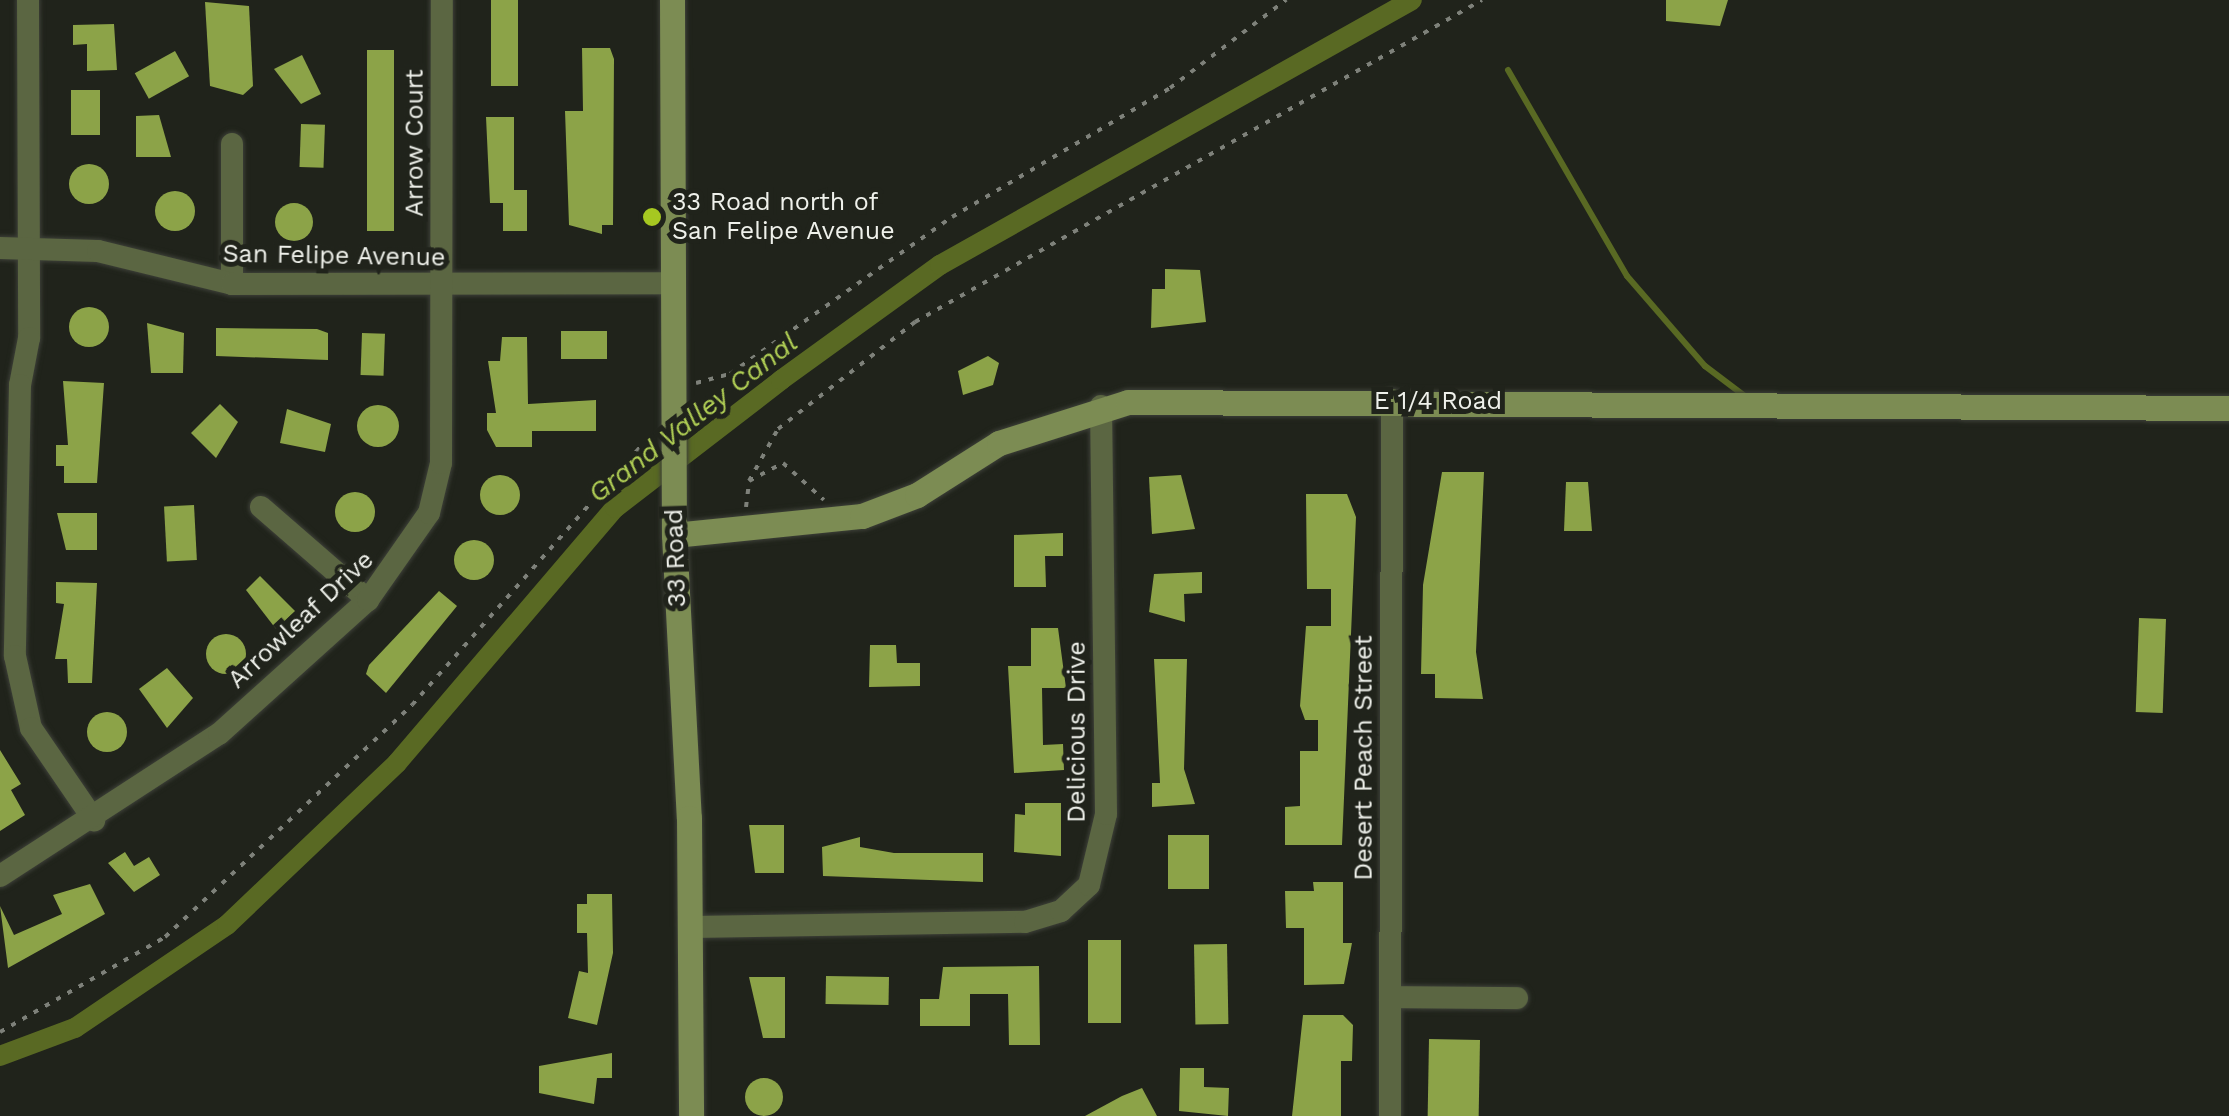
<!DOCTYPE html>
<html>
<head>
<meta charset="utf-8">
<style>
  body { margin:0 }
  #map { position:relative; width:2229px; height:1116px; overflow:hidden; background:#20231b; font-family:"Work Sans",sans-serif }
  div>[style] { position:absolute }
  .stream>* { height:6px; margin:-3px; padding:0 3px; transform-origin:3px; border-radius:3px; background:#596923 }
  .canal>* { height:20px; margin:-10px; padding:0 10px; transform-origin:10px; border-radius:10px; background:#596923 }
  .building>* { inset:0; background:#8ca348; transform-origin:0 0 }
  .round { border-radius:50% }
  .path>* { height:4px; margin-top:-2px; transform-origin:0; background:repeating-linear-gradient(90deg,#7e817a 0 5px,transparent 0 13px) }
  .roads { filter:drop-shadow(0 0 2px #3d4038) drop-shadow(0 0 2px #3d4038) }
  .street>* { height:22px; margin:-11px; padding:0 11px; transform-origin:11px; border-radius:11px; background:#5b6642 }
  .secondary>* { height:25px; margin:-12.5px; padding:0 12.5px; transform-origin:12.5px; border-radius:12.5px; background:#7c8c53 }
  .dots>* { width:28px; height:28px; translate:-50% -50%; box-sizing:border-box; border:5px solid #20231b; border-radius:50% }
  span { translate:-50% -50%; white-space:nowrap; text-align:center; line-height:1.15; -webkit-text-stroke:10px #20231b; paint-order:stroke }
  .street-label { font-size:25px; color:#eff1eb }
  .poi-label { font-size:25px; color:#eff1eb }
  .left { translate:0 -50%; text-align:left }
  .water-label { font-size:28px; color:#afcd54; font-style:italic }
</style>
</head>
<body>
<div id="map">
  <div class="stream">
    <i style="left:1508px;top:70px;width:238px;rotate:60deg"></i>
    <i style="left:1627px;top:276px;width:119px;rotate:49.1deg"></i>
    <i style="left:1705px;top:366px;width:51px;rotate:37.1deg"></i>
  </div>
  <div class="canal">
    <i style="left:0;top:1056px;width:80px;rotate:-20.5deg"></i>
    <i style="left:75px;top:1028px;width:184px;rotate:-34.1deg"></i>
    <i style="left:227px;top:925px;width:235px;rotate:-43.6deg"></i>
    <i style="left:397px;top:763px;width:335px;rotate:-49.5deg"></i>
    <i style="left:615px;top:508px;width:210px;rotate:-37.6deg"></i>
    <i style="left:781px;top:380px;width:196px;rotate:-35.9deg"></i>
    <i style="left:940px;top:265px;width:541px;rotate:-29.31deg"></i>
  </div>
  <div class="building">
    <i style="left:491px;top:0;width:27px;height:86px"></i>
    <i style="clip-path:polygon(1666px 0,1728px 0,1720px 26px,1666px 21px)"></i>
    <i style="clip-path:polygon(205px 2px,249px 6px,253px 86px,243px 95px,210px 86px)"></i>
    <i style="clip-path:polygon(114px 24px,117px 70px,87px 71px,87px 44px,73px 45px,73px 25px)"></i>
    <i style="clip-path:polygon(582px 48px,610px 48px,614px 59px,613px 225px,602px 225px,602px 234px,569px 225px,565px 111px,583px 111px)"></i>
    <i style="left:394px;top:50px;width:181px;height:27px;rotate:90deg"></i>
    <i style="left:175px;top:51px;width:29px;height:46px;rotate:61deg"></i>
    <i style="clip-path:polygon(302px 55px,321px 94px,301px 104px,274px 69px)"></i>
    <i style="left:71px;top:90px;width:29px;height:45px"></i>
    <i style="clip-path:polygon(159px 115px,171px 157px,136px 157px,136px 116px)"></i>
    <i style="clip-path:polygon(486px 117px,514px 117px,514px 190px,527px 190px,527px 231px,503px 231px,503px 203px,490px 203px)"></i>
    <i style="left:301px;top:124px;width:24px;height:43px;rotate:2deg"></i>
    <i class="round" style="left:69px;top:164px;width:40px;height:40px"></i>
    <i class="round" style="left:155px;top:191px;width:40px;height:40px"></i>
    <i class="round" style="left:275px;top:203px;width:38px;height:38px"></i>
    <i style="clip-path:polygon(1165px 269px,1200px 270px,1206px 322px,1151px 328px,1152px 289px,1165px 289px)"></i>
    <i class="round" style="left:69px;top:307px;width:40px;height:40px"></i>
    <i style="clip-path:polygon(147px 323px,184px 333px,183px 373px,151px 373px)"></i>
    <i style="clip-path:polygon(216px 328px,317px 329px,328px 333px,328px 360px,216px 356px)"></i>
    <i style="left:561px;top:331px;width:46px;height:28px"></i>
    <i style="left:362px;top:333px;width:23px;height:42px;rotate:2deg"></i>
    <i style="clip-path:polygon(502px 337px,527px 337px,528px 404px,596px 400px,596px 431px,532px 431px,532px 447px,496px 447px,487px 430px,487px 413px,496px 413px,488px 361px,500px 361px)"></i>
    <i style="clip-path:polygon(988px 356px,999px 363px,993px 385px,963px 395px,958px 371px)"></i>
    <i style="clip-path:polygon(63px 381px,104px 383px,97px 483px,64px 483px,64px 466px,56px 466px,56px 445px,68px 445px)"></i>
    <i style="clip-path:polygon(220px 404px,238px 422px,216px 458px,191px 433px)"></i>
    <i class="round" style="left:357px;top:405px;width:42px;height:42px"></i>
    <i style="clip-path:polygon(287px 409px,331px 424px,325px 452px,280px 443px)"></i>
    <i style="clip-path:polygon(1442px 472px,1484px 472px,1476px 652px,1483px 699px,1435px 698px,1435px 674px,1421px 674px,1423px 585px)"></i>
    <i class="round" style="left:480px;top:475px;width:40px;height:40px"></i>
    <i style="clip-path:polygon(1181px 475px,1195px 529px,1152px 534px,1149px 477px)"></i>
    <i style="clip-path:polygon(1566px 482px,1588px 482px,1592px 531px,1564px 531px)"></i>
    <i class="round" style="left:335px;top:492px;width:40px;height:40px"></i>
    <i style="clip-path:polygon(1306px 494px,1347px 494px,1356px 517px,1342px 845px,1285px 845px,1285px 807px,1300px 806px,1300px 751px,1318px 751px,1318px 720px,1305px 720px,1300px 706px,1306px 626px,1331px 626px,1331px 589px,1307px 589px)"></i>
    <i style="left:194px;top:505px;width:55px;height:30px;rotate:87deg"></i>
    <i style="clip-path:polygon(57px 513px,97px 513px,97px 550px,66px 550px)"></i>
    <i style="clip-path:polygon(1063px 533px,1063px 556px,1045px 556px,1046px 587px,1014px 587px,1014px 535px)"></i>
    <i class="round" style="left:454px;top:540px;width:40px;height:40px"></i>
    <i style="clip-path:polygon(1202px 572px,1202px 593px,1184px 594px,1185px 622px,1149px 612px,1154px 574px)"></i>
    <i style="clip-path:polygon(260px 576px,295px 611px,276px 629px,246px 590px)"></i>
    <i style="clip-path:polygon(56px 582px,97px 583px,92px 683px,68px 683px,67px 659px,55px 659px,64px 604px,56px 603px)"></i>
    <i style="clip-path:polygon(439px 591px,457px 606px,386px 693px,366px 674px,369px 665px)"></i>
    <i style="left:2139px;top:618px;width:27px;height:94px;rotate:2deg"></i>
    <i style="clip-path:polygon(1031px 628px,1058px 628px,1066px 688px,1042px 688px,1043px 745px,1063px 744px,1064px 770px,1014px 773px,1008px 666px,1031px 666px)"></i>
    <i class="round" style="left:206px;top:634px;width:40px;height:40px"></i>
    <i style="clip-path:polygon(870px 645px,896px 645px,897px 663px,920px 663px,920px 686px,869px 687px)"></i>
    <i style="clip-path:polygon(1154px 659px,1187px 659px,1184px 769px,1195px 804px,1152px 807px,1152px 783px,1160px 783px)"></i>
    <i style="clip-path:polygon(167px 668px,193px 698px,167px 728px,139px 689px)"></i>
    <i class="round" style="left:87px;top:712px;width:40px;height:40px"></i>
    <i style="clip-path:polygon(0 750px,21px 784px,11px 790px,25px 815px,0 831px)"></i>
    <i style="clip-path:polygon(1025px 803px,1061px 803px,1061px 856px,1014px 852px,1015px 814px,1025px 815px)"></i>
    <i style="clip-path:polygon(749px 825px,784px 825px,784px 873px,755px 873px)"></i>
    <i style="left:1168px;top:835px;width:41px;height:54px"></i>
    <i style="clip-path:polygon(860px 837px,860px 847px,894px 853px,983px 853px,983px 882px,823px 876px,822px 847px)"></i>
    <i style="clip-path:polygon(125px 852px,134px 866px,149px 857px,160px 875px,134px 892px,108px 863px)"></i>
    <i style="clip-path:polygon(1313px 882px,1343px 882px,1343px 943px,1352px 943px,1344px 984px,1304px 985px,1304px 928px,1286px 928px,1285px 891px,1314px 891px)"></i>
    <i style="clip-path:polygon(90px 884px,105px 914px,8px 968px,0 906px,14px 935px,62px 914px,53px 895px)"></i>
    <i style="clip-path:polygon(587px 894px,612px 894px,613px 953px,597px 1025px,568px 1018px,579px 971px,588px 973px,587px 933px,577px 933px,577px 904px,587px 904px)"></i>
    <i style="left:1088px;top:940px;width:33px;height:83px"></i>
    <i style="left:1227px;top:944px;width:80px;height:33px;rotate:89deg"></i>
    <i style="clip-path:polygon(1039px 966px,1040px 1045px,1009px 1045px,1008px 994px,970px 994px,970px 1026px,920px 1026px,920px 999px,939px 999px,943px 967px)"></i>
    <i style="left:826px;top:976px;width:63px;height:28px;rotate:1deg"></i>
    <i style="clip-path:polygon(749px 977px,785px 977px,785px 1038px,763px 1038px)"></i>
    <i style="clip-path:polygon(1303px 1015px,1343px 1015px,1353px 1025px,1352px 1061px,1341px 1061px,1341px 1116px,1292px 1116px)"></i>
    <i style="left:1429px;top:1039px;width:51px;height:77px;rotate:1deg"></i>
    <i style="clip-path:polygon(612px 1053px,612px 1078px,597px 1078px,594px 1104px,539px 1093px,539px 1066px)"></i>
    <i style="clip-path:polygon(1180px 1068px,1204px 1068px,1204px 1087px,1229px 1088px,1228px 1116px,1179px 1111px)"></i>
    <i class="round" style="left:745px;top:1078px;width:38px;height:38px"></i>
    <i style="clip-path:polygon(1142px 1088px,1157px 1116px,1085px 1116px,1122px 1096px)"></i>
  </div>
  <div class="path">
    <i style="left:696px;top:383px;width:35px;rotate:-15deg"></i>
    <i style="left:730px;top:374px;width:272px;rotate:-35.3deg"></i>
    <i style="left:952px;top:217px;width:253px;rotate:-30.6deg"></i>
    <i style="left:1170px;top:88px;width:146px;rotate:-37.2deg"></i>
    <i style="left:749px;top:481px;width:60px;rotate:-60.9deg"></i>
    <i style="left:778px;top:429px;width:174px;rotate:-38deg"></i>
    <i style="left:915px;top:322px;width:652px;rotate:-29.59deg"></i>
    <i style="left:746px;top:507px;width:26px;rotate:-83deg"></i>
    <i style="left:749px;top:481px;width:38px;rotate:-28deg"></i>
    <i style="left:783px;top:463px;width:55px;rotate:42.1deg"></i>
    <i style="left:0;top:1032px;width:190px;rotate:-29.9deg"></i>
    <i style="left:165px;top:937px;width:339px;rotate:-43.2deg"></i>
    <i style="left:412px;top:705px;width:361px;rotate:-48.5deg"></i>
  </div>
  <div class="roads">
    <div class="street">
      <i style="left:28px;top:0;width:338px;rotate:89.8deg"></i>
      <i style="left:29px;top:338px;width:48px;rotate:100.8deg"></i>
      <i style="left:20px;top:385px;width:271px;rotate:91.1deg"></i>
      <i style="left:15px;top:656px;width:74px;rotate:77.5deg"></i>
      <i style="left:31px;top:728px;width:112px;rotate:55.6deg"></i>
      <i style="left:232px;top:144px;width:140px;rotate:90deg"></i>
      <i style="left:0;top:248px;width:98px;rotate:1.8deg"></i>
      <i style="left:98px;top:251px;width:138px;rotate:13.8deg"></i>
      <i style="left:232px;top:284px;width:441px;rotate:-0.1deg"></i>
      <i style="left:261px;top:507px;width:142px;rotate:41deg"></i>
      <i style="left:0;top:876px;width:261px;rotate:-33deg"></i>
      <i style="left:219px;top:734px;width:200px;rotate:-42deg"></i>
      <i style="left:368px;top:600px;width:106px;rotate:-55deg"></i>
      <i style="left:429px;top:513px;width:51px;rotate:-76.5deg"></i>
      <i style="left:441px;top:463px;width:463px;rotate:-89.9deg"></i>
      <i style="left:692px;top:927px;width:333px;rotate:-0.9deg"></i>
      <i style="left:1025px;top:922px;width:38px;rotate:-17deg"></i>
      <i style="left:1061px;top:911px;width:38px;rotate:-43deg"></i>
      <i style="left:1089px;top:885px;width:73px;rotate:-76.5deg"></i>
      <i style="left:1106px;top:814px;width:408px;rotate:-90.7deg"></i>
      <i style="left:1390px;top:997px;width:127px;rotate:0.5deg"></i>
      <i style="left:1390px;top:1116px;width:716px;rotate:-89.84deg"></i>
    </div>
    <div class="secondary">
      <i style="left:672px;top:0;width:535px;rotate:89.79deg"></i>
      <i style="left:674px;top:535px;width:283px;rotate:87deg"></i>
      <i style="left:689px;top:818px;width:298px;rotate:89.6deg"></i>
      <i style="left:674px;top:535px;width:189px;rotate:-5.8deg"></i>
      <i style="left:862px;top:516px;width:59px;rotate:-20.9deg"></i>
      <i style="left:917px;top:495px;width:97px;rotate:-32.4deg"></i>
      <i style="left:999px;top:443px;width:135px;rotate:-17.6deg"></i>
      <i style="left:1128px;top:402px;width:1101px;rotate:0.31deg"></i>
    </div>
  </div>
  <div class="dots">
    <i style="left:652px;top:217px;background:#a6c821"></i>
  </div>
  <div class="street-label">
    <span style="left:415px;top:143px;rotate:-90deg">Arrow Court</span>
    <span style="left:334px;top:256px;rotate:1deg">San Felipe Avenue</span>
    <span style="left:1438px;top:401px">E 1/4 Road</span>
    <span style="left:676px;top:558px;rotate:-92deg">33 Road</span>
    <span style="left:301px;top:620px;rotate:-43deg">Arrowleaf Drive</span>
    <span style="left:1077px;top:732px;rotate:-90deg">Delicious Drive</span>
    <span style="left:1364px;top:758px;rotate:-90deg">Desert Peach Street</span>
  </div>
  <div class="poi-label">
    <span class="left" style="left:672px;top:217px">33 Road north of<br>San Felipe Avenue</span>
  </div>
  <div class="water-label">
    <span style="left:693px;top:418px;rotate:-38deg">Grand Valley Canal</span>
  </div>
</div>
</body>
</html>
